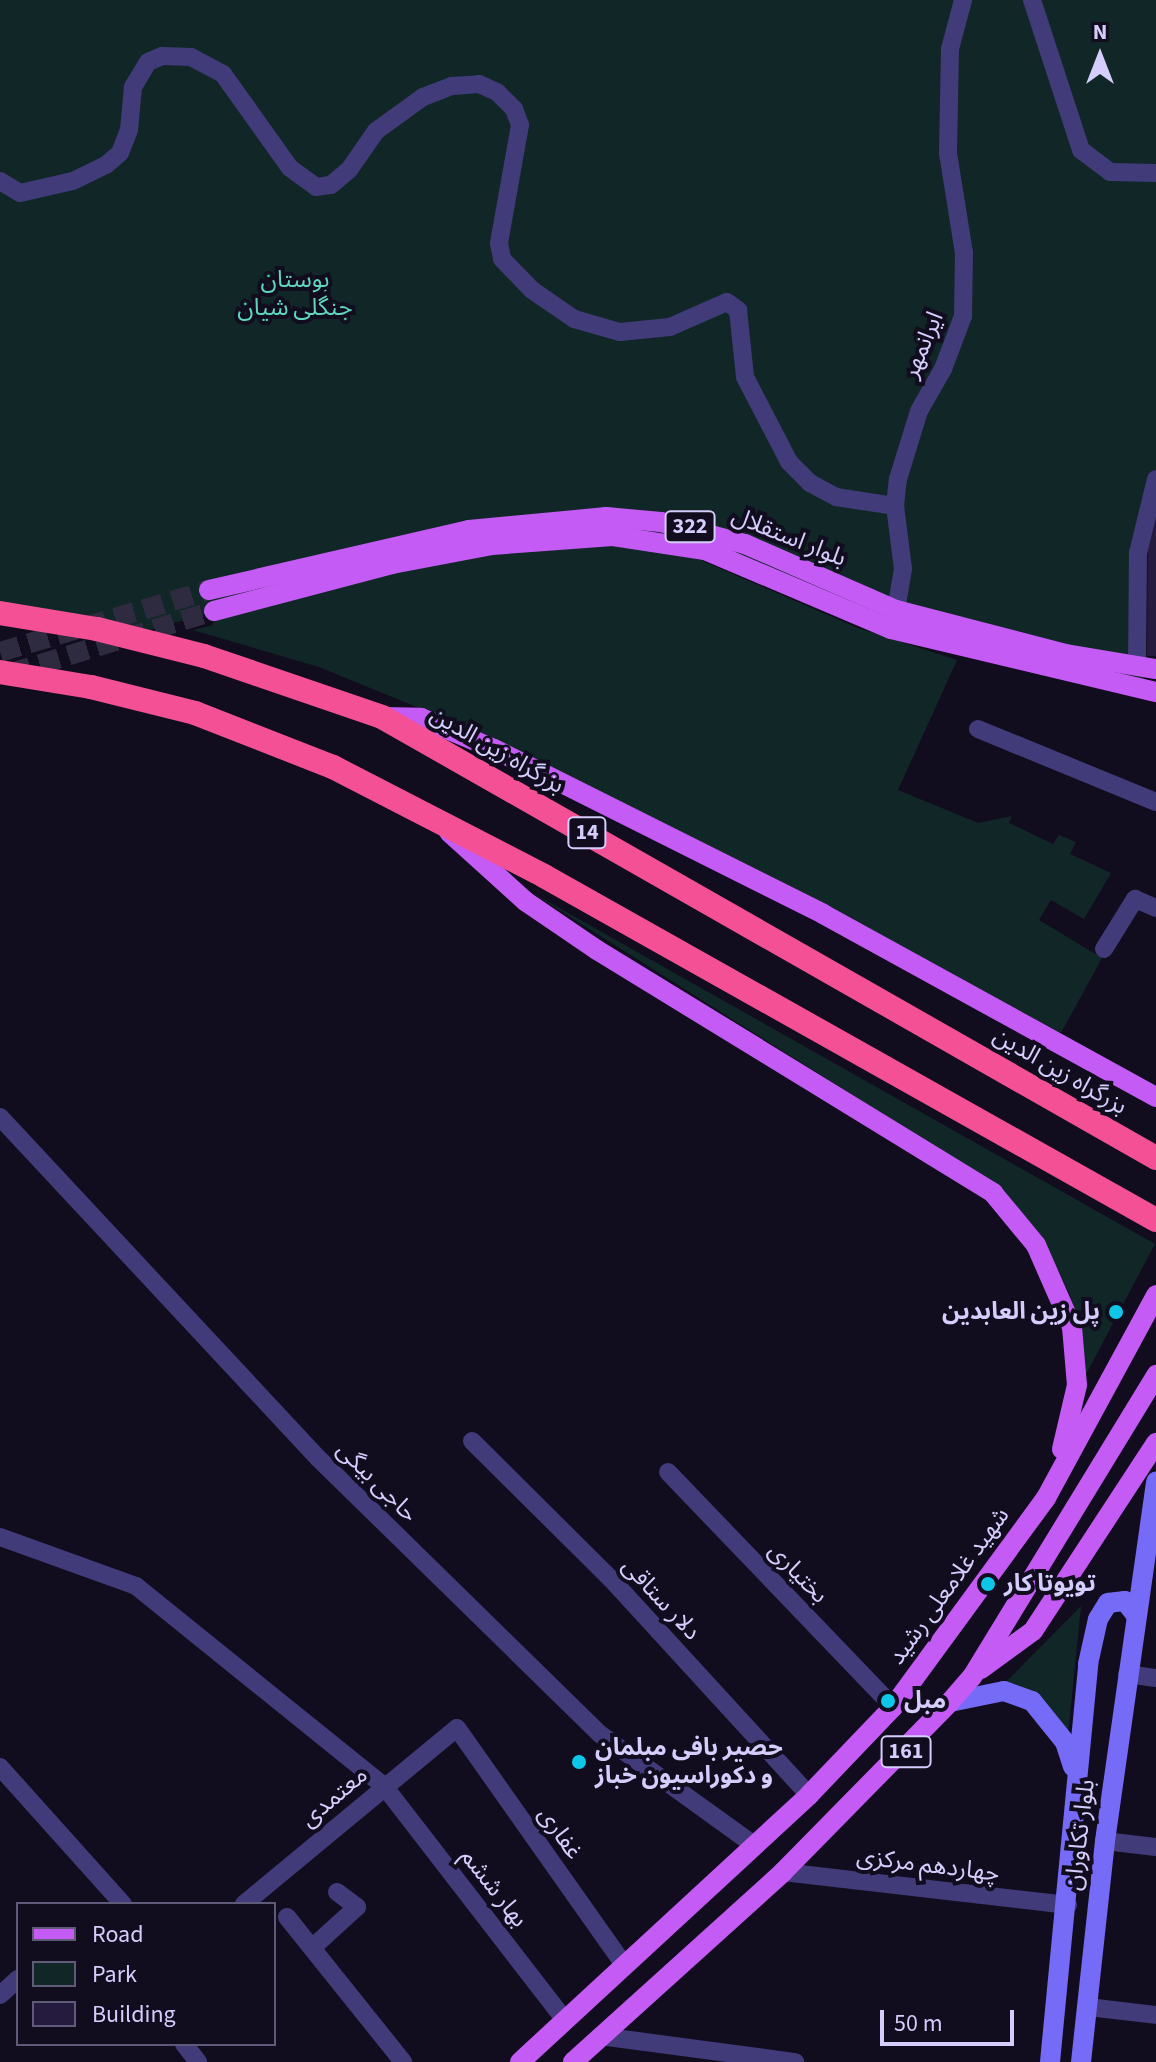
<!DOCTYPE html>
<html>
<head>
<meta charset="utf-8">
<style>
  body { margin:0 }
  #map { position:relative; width:1156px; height:2062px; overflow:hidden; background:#110d1e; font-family:"Source Sans 3","Noto Sans Arabic",sans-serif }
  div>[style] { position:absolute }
  .green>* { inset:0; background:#112727 }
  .building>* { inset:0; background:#241b3e }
  .primary-tunnel>* { height:20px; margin-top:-10px; transform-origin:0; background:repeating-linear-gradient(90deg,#2e2a3f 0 20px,transparent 0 30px) }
  .street>* { height:18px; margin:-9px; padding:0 9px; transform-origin:9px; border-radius:9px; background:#413b7a }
  .secondary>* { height:20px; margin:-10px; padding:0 10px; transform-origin:10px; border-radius:10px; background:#756bf6 }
  .primary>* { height:20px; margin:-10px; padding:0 10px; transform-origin:10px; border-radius:10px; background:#c45bf5 }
  .highway>* { height:24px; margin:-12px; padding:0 12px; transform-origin:12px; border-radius:12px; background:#f45096 }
  .dots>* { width:22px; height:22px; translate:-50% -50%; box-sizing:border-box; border:4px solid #110d1e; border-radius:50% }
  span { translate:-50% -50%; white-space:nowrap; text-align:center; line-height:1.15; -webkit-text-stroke:8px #110d1e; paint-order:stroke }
  .shield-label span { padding:2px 6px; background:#110d1e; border:2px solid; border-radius:6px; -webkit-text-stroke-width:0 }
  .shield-label { font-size:22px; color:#d5cdfc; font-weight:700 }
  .park-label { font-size:24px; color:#5fd7bf }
  .street-label { font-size:24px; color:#d5cdfc }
  .poi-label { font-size:24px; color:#d5cdfc; font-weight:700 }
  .right { translate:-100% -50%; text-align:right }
  .left { translate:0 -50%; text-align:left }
  .legend { position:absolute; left:16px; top:1902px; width:260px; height:144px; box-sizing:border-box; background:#110d1e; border:2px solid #5f5a77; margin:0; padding:10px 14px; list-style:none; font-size:24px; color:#d5cdfc }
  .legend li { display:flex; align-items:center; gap:16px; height:40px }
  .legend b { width:40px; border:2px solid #5f5a77 }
  .north { position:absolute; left:1060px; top:16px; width:80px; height:80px; -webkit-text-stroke:6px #110d1e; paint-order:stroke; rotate:0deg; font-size:22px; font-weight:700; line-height:32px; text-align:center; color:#d5cdfc }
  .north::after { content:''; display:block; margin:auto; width:28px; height:36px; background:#d5cdfc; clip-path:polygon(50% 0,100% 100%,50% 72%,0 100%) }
  .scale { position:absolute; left:880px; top:2010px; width:134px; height:36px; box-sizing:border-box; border:4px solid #d5cdfc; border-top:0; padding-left:10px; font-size:24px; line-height:28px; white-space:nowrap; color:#d5cdfc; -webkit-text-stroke:6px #110d1e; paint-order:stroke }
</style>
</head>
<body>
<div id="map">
  <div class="green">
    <i style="clip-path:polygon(0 0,1156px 0,1156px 519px,1141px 575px,1144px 690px,689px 555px,858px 628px,957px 660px,898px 790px,978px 823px,1012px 816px,1009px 823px,1053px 844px,1059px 835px,1076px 842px,1070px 854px,1111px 873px,1084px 919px,1051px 900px,1039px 920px,1102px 958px,1061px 1033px,866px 929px,446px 719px,319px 667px,193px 630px,213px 625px,213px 612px,120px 638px,0 618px)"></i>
    <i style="clip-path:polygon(529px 891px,1155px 1244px,1084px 1378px,1070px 1295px,1048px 1249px,989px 1181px)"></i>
    <i style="clip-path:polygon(1081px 1606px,1068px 1735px,1040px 1698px,1001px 1687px)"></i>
  </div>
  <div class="building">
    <i style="clip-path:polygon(1156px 496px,1156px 656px,1147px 656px,1148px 515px)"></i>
  </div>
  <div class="primary-tunnel">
    <i style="left:0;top:652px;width:218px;rotate:-16.5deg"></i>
    <i style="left:11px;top:673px;width:212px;rotate:-17deg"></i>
  </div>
  <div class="street">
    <i style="left:1032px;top:0;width:158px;rotate:71.9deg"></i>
    <i style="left:1081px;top:150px;width:36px;rotate:37deg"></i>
    <i style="left:1110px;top:172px;width:46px;rotate:1.2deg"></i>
    <i style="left:0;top:181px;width:23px;rotate:31deg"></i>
    <i style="left:20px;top:193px;width:54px;rotate:-12.8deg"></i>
    <i style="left:73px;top:181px;width:37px;rotate:-26deg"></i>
    <i style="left:106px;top:165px;width:18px;rotate:-41deg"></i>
    <i style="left:120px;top:153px;width:25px;rotate:-69deg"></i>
    <i style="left:129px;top:130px;width:43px;rotate:-84.7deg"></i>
    <i style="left:133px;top:87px;width:29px;rotate:-59deg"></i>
    <i style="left:148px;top:62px;width:15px;rotate:-23deg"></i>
    <i style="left:162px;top:56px;width:29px;rotate:2deg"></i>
    <i style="left:191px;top:57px;width:36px;rotate:28deg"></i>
    <i style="left:223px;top:74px;width:115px;rotate:54.5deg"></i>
    <i style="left:290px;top:168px;width:32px;rotate:36deg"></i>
    <i style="left:316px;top:187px;width:15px;rotate:-8deg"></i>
    <i style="left:331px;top:185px;width:23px;rotate:-40deg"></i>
    <i style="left:349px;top:170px;width:47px;rotate:-55.3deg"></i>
    <i style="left:376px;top:131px;width:58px;rotate:-35.9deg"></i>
    <i style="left:423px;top:97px;width:31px;rotate:-21deg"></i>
    <i style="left:452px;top:86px;width:27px;rotate:-4deg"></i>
    <i style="left:479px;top:84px;width:20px;rotate:24deg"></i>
    <i style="left:497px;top:92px;width:24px;rotate:45deg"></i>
    <i style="left:514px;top:109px;width:17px;rotate:69deg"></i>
    <i style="left:520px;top:125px;width:120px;rotate:100.1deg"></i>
    <i style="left:499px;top:243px;width:16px;rotate:79deg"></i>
    <i style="left:502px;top:259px;width:43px;rotate:45.9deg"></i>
    <i style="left:532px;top:290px;width:51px;rotate:34.6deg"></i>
    <i style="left:574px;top:319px;width:48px;rotate:15.8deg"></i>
    <i style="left:620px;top:332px;width:50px;rotate:-5.7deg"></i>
    <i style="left:670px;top:327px;width:62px;rotate:-23.7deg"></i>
    <i style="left:727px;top:302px;width:14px;rotate:36deg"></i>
    <i style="left:738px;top:310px;width:67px;rotate:84deg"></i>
    <i style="left:745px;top:377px;width:96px;rotate:62.6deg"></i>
    <i style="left:789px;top:462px;width:30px;rotate:45deg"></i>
    <i style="left:810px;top:483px;width:30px;rotate:28deg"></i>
    <i style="left:836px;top:497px;width:60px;rotate:8.7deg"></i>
    <i style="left:896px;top:610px;width:42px;rotate:-80.3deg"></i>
    <i style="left:903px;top:569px;width:64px;rotate:-97.2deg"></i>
    <i style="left:895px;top:506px;width:27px;rotate:-84deg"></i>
    <i style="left:898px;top:479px;width:71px;rotate:-72.8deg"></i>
    <i style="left:919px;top:411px;width:48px;rotate:-60.3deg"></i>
    <i style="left:943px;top:369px;width:57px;rotate:-69.3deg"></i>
    <i style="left:963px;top:316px;width:63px;rotate:-89.1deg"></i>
    <i style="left:964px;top:253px;width:101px;rotate:-99.1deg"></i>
    <i style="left:948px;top:153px;width:104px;rotate:-88.9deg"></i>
    <i style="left:950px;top:49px;width:51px;rotate:-75.1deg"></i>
    <i style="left:1137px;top:666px;width:113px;rotate:-89.5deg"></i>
    <i style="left:1138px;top:553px;width:76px;rotate:-76.3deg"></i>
    <i style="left:978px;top:729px;width:192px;rotate:22.3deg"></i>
    <i style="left:1104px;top:949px;width:59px;rotate:-58.2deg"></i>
    <i style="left:1135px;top:899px;width:23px;rotate:23deg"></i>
    <i style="left:0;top:1117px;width:466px;rotate:47deg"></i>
    <i style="left:318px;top:1458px;width:395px;rotate:44.4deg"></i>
    <i style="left:600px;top:1734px;width:190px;rotate:35.8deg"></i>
    <i style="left:472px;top:1441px;width:196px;rotate:44.8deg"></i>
    <i style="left:611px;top:1579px;width:293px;rotate:47.5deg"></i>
    <i style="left:668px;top:1472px;width:325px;rotate:46.2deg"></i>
    <i style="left:0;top:1537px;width:145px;rotate:19.8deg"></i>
    <i style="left:136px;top:1586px;width:319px;rotate:38.9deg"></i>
    <i style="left:384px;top:1786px;width:296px;rotate:52.3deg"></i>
    <i style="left:1127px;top:1674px;width:29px;rotate:8deg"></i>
    <i style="left:0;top:1767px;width:184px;rotate:48.1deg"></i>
    <i style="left:1105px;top:1841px;width:51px;rotate:6.7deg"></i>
    <i style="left:783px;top:1872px;width:287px;rotate:6.6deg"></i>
    <i style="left:244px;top:1904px;width:276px;rotate:-39.6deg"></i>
    <i style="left:457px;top:1728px;width:290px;rotate:54.8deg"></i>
    <i style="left:287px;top:1917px;width:186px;rotate:51.3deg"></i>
    <i style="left:312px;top:1948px;width:61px;rotate:-42.3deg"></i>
    <i style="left:357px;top:1907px;width:25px;rotate:-143deg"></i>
    <i style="left:0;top:1995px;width:24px;rotate:-42deg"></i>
    <i style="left:1088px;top:2007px;width:68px;rotate:6.7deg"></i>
    <i style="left:600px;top:2036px;width:197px;rotate:7.6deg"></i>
    <i style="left:184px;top:2044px;width:23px;rotate:52deg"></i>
  </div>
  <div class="secondary">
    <i style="left:950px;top:1702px;width:55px;rotate:-11.5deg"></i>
    <i style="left:1004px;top:1691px;width:30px;rotate:20deg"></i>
    <i style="left:1032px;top:1701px;width:53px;rotate:51.2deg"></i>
    <i style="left:1065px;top:1742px;width:26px;rotate:72deg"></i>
    <i style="left:1050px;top:2062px;width:400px;rotate:-84.5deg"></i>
    <i style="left:1088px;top:1664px;width:46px;rotate:-77.5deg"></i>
    <i style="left:1098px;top:1619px;width:19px;rotate:-58deg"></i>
    <i style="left:1108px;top:1603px;width:17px;rotate:-7deg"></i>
    <i style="left:1125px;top:1601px;width:18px;rotate:52deg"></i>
    <i style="left:1081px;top:2062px;width:222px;rotate:-83.8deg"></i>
    <i style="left:1105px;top:1841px;width:363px;rotate:-81.9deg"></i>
  </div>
  <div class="primary">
    <i style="left:209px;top:590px;width:267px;rotate:-13deg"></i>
    <i style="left:469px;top:530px;width:138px;rotate:-5.4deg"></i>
    <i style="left:606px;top:517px;width:55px;rotate:5.2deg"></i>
    <i style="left:661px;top:522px;width:87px;rotate:14.7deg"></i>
    <i style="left:745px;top:544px;width:165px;rotate:23.6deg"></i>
    <i style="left:896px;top:610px;width:176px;rotate:14.5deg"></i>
    <i style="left:1066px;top:654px;width:91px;rotate:9.5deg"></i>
    <i style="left:214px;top:611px;width:184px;rotate:-14.8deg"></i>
    <i style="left:392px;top:564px;width:102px;rotate:-10.8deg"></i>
    <i style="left:492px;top:545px;width:121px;rotate:-4.3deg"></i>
    <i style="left:613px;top:536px;width:93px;rotate:8.7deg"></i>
    <i style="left:705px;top:550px;width:202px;rotate:23deg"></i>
    <i style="left:891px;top:629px;width:272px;rotate:13.4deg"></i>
    <i style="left:382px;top:717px;width:39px;rotate:1deg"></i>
    <i style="left:421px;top:718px;width:79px;rotate:23deg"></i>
    <i style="left:494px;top:749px;width:368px;rotate:26.6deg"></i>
    <i style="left:823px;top:914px;width:380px;rotate:28.8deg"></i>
    <i style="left:449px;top:832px;width:103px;rotate:42.2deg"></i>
    <i style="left:525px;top:901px;width:87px;rotate:34.2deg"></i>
    <i style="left:597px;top:950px;width:465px;rotate:31.5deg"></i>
    <i style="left:993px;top:1193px;width:67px;rotate:50.4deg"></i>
    <i style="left:1036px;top:1245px;width:90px;rotate:66.3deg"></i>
    <i style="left:1072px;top:1327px;width:58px;rotate:85.1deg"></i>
    <i style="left:1077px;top:1385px;width:66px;rotate:103.2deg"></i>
    <i style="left:981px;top:1669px;width:64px;rotate:-36.2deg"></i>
    <i style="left:1033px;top:1631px;width:225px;rotate:-56.8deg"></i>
    <i style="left:520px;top:2062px;width:393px;rotate:-42.7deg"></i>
    <i style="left:809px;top:1795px;width:122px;rotate:-46.3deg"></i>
    <i style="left:893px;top:1707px;width:259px;rotate:-53.8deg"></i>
    <i style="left:1046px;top:1498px;width:231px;rotate:-61.5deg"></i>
    <i style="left:573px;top:2062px;width:283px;rotate:-42.1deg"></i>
    <i style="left:783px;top:1872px;width:238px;rotate:-45.5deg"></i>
    <i style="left:950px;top:1702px;width:33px;rotate:-49deg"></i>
    <i style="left:972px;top:1677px;width:354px;rotate:-58.6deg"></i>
  </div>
  <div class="highway">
    <i style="left:0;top:613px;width:98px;rotate:9.4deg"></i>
    <i style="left:97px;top:629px;width:110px;rotate:14.2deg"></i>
    <i style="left:204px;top:656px;width:188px;rotate:18.9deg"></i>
    <i style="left:382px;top:717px;width:891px;rotate:29.67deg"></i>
    <i style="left:0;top:672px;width:92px;rotate:9.4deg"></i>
    <i style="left:91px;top:687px;width:107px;rotate:14deg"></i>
    <i style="left:195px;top:713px;width:148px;rotate:21.4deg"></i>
    <i style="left:333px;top:767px;width:237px;rotate:27.3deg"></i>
    <i style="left:544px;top:876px;width:702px;rotate:29.34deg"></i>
  </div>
  <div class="dots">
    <i style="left:1116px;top:1312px;background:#0ec6e7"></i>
    <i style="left:988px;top:1584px;background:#0ec6e7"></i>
    <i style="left:888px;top:1701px;background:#0ec6e7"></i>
    <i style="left:579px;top:1762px;background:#0ec6e7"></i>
  </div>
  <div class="shield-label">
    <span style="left:690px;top:527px">322</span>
    <span style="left:587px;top:833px">14</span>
    <span style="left:906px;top:1752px">161</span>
  </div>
  <div class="park-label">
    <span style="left:295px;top:294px">بوستان<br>جنگلی شیان</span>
  </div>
  <div class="street-label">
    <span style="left:923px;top:345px;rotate:-67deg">ایرانمهر</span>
    <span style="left:789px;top:537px;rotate:22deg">بلوار استقلال</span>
    <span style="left:497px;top:750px;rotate:30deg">بزرگراه زین الدین</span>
    <span style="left:1060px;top:1071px;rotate:30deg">بزرگراه زین الدین</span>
    <span style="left:377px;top:1482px;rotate:45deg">حاجی بیگی</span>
    <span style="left:798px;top:1573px;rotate:46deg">بختیاری</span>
    <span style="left:949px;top:1586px;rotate:-54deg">شهید غلامعلی رشید</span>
    <span style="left:661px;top:1599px;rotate:47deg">دلار ستاقی</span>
    <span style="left:334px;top:1797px;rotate:-40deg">معتمدی</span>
    <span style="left:560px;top:1833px;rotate:55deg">غفاری</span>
    <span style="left:1080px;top:1835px;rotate:-83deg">بلوار تکاوران</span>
    <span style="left:928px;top:1865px;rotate:7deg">چهاردهم مرکزی</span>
    <span style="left:494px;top:1888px;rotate:52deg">بهار ششم</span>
  </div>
  <div class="poi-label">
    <span class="right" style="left:1100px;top:1312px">پل زین العابدین</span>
    <span class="left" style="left:1004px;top:1584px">تویوتا کار</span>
    <span class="left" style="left:904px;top:1701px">مبل</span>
    <span class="left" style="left:595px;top:1762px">حصیر بافی مبلمان<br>و دکوراسیون خباز</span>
  </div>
  <ul class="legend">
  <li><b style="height:10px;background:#c45bf5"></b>Road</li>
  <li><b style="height:22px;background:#112727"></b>Park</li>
  <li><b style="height:22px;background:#241b3e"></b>Building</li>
  </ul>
  <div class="north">N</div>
  <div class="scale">50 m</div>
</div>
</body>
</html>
